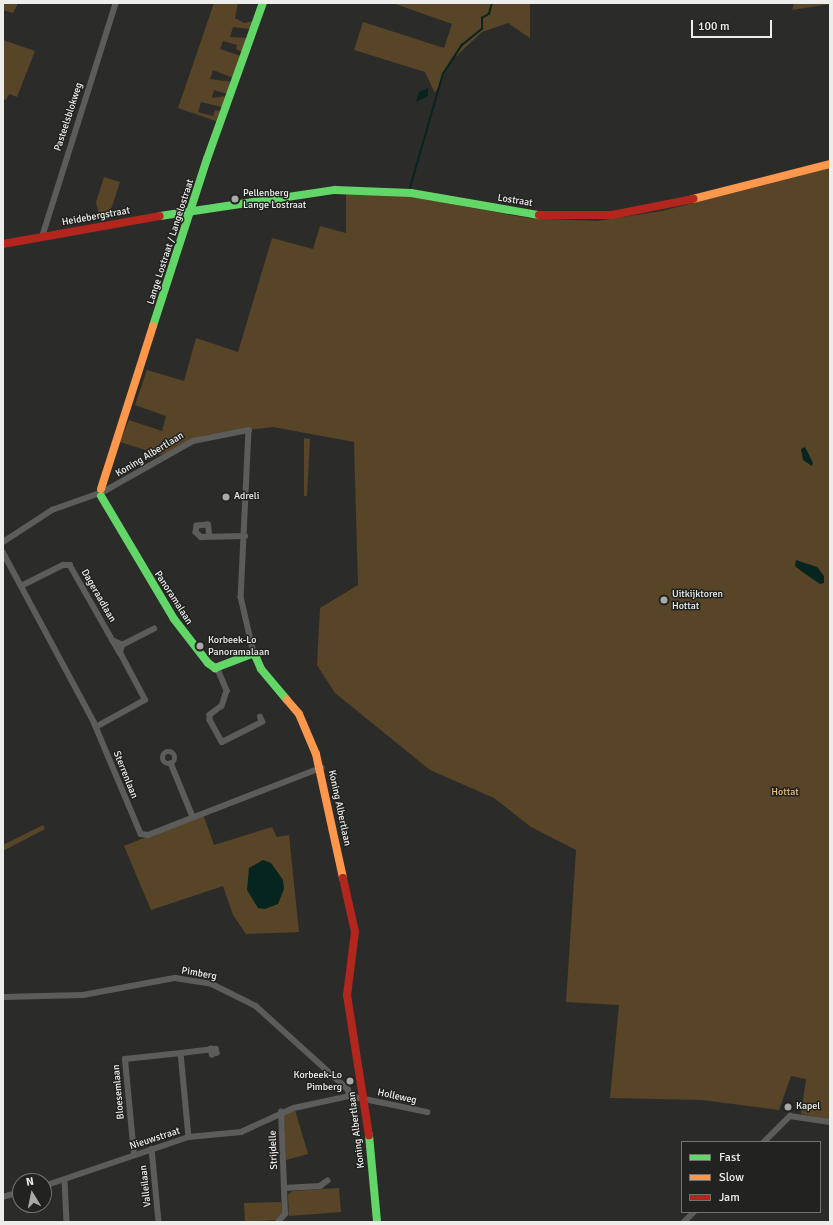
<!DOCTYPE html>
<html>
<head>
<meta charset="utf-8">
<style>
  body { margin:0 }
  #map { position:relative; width:833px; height:1225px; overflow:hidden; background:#2b2c2a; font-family:Signika,sans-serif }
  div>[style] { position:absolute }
  .green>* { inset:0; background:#584427 }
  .water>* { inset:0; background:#06251e }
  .stream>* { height:1.5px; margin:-0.75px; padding:0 0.75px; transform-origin:0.75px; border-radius:0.75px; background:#06251e }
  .street>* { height:5.5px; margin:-2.75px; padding:0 2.75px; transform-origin:2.75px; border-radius:2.75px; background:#5c5d5b }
  .street>.ring { margin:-2.75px; padding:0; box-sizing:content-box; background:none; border:5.5px solid #5c5d5b; border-radius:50% }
  .fast>* { height:8px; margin:-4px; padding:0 4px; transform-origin:4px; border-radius:4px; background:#63d668 }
  .slow>* { height:8px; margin:-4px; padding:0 4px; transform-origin:4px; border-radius:4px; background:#ff974d }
  .jam>* { height:8px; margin:-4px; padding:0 4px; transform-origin:4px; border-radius:4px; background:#b3261e }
  .dots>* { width:11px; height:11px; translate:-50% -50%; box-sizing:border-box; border:2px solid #222320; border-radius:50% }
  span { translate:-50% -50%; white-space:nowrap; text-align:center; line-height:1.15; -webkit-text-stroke:3px #222320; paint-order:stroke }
  .street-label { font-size:10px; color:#edeeeb }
  .poi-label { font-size:10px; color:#edeeeb }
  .left { translate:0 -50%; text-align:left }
  .right { translate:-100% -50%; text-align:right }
  .park-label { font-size:10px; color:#ebbf7d }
  .frame { position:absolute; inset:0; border:4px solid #edeeeb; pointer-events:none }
  .legend { position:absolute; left:681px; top:1141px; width:140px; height:72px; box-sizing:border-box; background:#222320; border:1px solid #737471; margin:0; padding:5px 7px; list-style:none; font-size:12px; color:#edeeeb }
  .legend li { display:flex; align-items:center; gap:8px; height:20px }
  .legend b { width:20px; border:1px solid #737471 }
  .north { position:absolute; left:12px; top:1173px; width:40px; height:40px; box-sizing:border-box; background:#222320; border:1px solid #737471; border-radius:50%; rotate:350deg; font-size:11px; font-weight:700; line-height:16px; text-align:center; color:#edeeeb }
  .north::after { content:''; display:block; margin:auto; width:14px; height:18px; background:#a9aaa7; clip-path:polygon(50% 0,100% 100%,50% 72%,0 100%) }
  .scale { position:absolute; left:691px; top:20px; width:81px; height:18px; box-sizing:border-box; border:2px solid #edeeeb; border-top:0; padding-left:5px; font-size:12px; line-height:14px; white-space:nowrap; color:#edeeeb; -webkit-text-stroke:3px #222320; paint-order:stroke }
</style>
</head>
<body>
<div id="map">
  <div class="green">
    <i style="clip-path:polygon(3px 3px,18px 3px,13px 13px,3px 10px)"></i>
    <i style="clip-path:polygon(214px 3px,238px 3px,235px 18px,244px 23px,253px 21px,250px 29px,233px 27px,230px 37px,247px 38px,242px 52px,236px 49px,237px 45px,223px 41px,220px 49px,241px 56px,233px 78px,213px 70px,210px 79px,232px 82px,227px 94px,214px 90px,212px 98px,226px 96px,222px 107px,201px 102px,198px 112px,213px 116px,215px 110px,220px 111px,216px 121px,178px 108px)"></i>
    <i style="clip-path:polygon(393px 3px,530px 3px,530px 38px,508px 23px,482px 32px,451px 61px,435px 93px,425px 72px,354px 50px,363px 22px,444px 48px,452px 24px)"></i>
    <i style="clip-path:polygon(794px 3px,830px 3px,830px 4px,792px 10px)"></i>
    <i style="clip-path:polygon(3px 40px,35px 51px,17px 97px,9px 94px,6px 100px,3px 99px)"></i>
    <i style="clip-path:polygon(830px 168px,830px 1120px,801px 1114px,806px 1079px,791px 1076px,779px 1110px,702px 1100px,610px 1098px,619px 1005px,566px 1002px,576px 850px,531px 827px,494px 798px,430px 770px,335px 693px,317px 665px,320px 608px,358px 585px,354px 442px,273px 427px,206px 435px,161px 455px,120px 442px,129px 420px,162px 431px,166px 416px,135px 405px,147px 370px,184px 381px,196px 338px,238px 352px,272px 238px,313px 249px,320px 226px,346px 233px,346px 193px,406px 196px,528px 218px,597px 221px,662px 211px)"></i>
    <i style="clip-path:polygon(104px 177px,120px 182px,108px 218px,100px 221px,96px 202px)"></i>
    <i style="clip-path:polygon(304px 438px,310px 439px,307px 496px,304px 496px)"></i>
    <i style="clip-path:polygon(203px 814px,214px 845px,272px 827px,277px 837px,289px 835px,299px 932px,246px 934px,233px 915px,223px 886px,151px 910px,124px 846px)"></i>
    <i style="clip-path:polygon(43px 825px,45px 829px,3px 851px,3px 845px)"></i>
    <i style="clip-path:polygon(295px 1110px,308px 1154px,286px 1160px,284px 1115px)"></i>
    <i style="clip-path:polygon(339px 1188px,341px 1212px,289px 1216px,288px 1195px,292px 1191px)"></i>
    <i style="clip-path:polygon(281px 1202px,282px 1215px,276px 1220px,245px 1222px,244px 1203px)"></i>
  </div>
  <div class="water">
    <i style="clip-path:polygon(428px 88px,428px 96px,416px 102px,419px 92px)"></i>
    <i style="clip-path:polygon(805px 447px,813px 463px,812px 466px,803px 460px,801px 449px)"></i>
    <i style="clip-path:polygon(796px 560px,817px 567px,824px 576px,824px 583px,820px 584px,801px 571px,795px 566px)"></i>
    <i style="clip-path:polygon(263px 860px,271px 863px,283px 880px,284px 889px,278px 904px,265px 909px,258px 908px,247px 890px,249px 868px)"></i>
  </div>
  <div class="stream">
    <i style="left:410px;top:188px;width:119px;rotate:-73.9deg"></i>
    <i style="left:443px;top:74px;width:35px;rotate:-57deg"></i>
    <i style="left:462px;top:45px;width:26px;rotate:-39deg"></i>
    <i style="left:482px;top:29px;width:11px;rotate:-90deg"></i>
    <i style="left:482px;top:18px;width:8px;rotate:-30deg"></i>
    <i style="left:489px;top:14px;width:11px;rotate:-75deg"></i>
  </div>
  <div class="street">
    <i style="left:42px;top:237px;width:245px;rotate:-72.5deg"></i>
    <i style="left:105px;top:491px;width:101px;rotate:-29.6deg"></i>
    <i style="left:193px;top:441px;width:57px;rotate:-11.1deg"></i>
    <i style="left:249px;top:430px;width:167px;rotate:92.7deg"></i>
    <i style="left:241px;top:597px;width:57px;rotate:76.9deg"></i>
    <i style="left:209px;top:534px;width:9px;rotate:-96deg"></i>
    <i style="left:208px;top:525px;width:11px;rotate:175deg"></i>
    <i style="left:197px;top:526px;width:6px;rotate:99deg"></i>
    <i style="left:196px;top:532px;width:7px;rotate:45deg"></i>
    <i style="left:201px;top:537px;width:44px;rotate:-1.3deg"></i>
    <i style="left:3px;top:542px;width:59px;rotate:-33.1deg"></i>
    <i style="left:52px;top:510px;width:48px;rotate:-19.6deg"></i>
    <i style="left:3px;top:552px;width:193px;rotate:61.8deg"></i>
    <i style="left:94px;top:722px;width:121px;rotate:67.2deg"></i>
    <i style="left:141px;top:834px;width:7px;rotate:8deg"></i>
    <i style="left:148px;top:835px;width:186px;rotate:-21.2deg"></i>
    <i style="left:21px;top:586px;width:47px;rotate:-26.6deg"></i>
    <i style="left:63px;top:565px;width:7px"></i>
    <i style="left:70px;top:565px;width:101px;rotate:60.4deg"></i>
    <i style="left:120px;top:653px;width:8px;rotate:-76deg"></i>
    <i style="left:122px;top:645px;width:10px;rotate:-156deg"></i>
    <i style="left:122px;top:645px;width:36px;rotate:-27deg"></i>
    <i style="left:217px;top:667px;width:26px;rotate:67deg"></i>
    <i style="left:227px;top:691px;width:16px;rotate:108deg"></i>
    <i style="left:222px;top:706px;width:15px;rotate:143deg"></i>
    <i style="left:210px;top:715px;width:5px;rotate:90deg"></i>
    <i style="left:210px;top:720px;width:25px;rotate:61deg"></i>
    <i style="left:222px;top:742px;width:45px;rotate:-26.6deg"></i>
    <i style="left:262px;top:722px;width:5px;rotate:-112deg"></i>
    <i style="left:96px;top:727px;width:56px;rotate:-28.9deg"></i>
    <i style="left:145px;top:700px;width:53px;rotate:-118deg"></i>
    <i class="ring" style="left:163px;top:752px;width:6.5px;height:6.5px"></i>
    <i style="left:171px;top:763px;width:58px;rotate:67.8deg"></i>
    <i style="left:3px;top:997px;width:80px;rotate:-1.4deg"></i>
    <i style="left:83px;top:995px;width:94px;rotate:-10.5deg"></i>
    <i style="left:175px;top:978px;width:37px;rotate:9deg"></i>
    <i style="left:212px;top:984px;width:49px;rotate:26.6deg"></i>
    <i style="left:256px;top:1006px;width:124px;rotate:42.1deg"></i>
    <i style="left:348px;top:1089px;width:7px;rotate:74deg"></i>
    <i style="left:181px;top:1053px;width:35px;rotate:-7deg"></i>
    <i style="left:216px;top:1049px;width:4px;rotate:76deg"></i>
    <i style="left:217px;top:1053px;width:5px;rotate:158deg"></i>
    <i style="left:212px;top:1055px;width:6px;rotate:-99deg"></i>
    <i style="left:764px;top:1142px;width:37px;rotate:-45deg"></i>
    <i style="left:790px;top:1116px;width:40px;rotate:8.5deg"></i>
    <i style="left:152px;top:1149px;width:73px;rotate:84.5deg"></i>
    <i style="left:134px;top:1155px;width:96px;rotate:-95.4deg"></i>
    <i style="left:125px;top:1059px;width:56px;rotate:-6.1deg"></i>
    <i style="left:181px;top:1053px;width:84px;rotate:84.6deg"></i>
    <i style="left:65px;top:1180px;width:42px;rotate:87.3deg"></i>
    <i style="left:44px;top:1186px;width:153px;rotate:-18.7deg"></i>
    <i style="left:189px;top:1137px;width:52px;rotate:-5.5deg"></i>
    <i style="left:241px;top:1132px;width:58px;rotate:-24.4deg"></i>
    <i style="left:294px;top:1108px;width:57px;rotate:-12.1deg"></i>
    <i style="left:350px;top:1096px;width:79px;rotate:11.7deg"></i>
    <i style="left:284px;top:1188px;width:36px;rotate:-3deg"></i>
    <i style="left:320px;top:1186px;width:9px;rotate:-36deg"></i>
    <i style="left:3px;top:1197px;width:18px;rotate:-16deg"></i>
    <i style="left:278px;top:1222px;width:11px;rotate:-49deg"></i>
    <i style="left:285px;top:1214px;width:102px;rotate:-92.2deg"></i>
    <i style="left:684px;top:1222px;width:14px;rotate:-45deg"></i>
  </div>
  <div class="fast">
    <i style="left:160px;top:216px;width:177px;rotate:-8.5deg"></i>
    <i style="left:335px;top:190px;width:76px;rotate:2.3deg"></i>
    <i style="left:411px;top:193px;width:130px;rotate:9.8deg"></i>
    <i style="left:153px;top:326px;width:176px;rotate:-72.1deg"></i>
    <i style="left:207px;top:159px;width:166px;rotate:-70.3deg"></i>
    <i style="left:101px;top:496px;width:143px;rotate:59.3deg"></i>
    <i style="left:174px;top:619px;width:56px;rotate:52.3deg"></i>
    <i style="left:208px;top:663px;width:9px;rotate:36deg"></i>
    <i style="left:215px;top:668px;width:42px;rotate:-21deg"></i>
    <i style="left:254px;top:653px;width:17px;rotate:66deg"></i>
    <i style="left:261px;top:669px;width:40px;rotate:50deg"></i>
    <i style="left:369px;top:1135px;width:87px;rotate:84.7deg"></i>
  </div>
  <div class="slow">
    <i style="left:693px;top:199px;width:141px;rotate:-14.3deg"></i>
    <i style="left:101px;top:489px;width:171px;rotate:-72.3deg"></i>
    <i style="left:287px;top:700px;width:18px;rotate:49deg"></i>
    <i style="left:299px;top:714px;width:43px;rotate:67deg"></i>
    <i style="left:316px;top:754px;width:127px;rotate:77.7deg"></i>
  </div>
  <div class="jam">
    <i style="left:539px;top:215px;width:73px"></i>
    <i style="left:612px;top:215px;width:83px;rotate:-11.2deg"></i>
    <i style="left:3px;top:244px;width:159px;rotate:-10.1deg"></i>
    <i style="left:343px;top:878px;width:55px;rotate:77.5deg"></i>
    <i style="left:355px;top:932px;width:64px;rotate:97.2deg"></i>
    <i style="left:347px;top:995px;width:142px;rotate:81.1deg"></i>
  </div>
  <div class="dots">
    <i style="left:235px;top:199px;background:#a9aaa7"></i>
    <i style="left:226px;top:497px;background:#a9aaa7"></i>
    <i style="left:664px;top:600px;background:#a9aaa7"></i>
    <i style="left:200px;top:646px;background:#a9aaa7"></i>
    <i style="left:350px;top:1081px;background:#a9aaa7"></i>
    <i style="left:788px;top:1107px;background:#a9aaa7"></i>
  </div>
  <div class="street-label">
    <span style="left:69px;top:117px;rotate:-72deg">Pasteelsblokweg</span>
    <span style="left:515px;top:201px;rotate:9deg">Lostraat</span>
    <span style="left:96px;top:217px;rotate:-10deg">Heidebergstraat</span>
    <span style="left:171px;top:242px;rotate:-72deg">Lange Lostraat / Langelostraat</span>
    <span style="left:150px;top:455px;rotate:-31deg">Koning Albertlaan</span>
    <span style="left:98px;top:596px;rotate:60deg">Dageraadlaan</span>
    <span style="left:173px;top:598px;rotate:57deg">Panoramalaan</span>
    <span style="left:125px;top:775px;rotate:68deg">Sterrenlaan</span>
    <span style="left:339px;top:808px;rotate:78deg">Koning Albertlaan</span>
    <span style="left:199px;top:974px;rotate:10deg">Pimberg</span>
    <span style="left:119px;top:1092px;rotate:-95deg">Bloesemlaan</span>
    <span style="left:397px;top:1097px;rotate:12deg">Holleweg</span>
    <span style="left:357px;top:1130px;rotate:-97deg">Koning Albertlaan</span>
    <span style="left:155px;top:1139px;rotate:-18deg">Nieuwstraat</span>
    <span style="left:274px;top:1150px;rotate:-92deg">Strijdelle</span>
    <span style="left:146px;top:1186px;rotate:-96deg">Valleilaan</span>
  </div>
  <div class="poi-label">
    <span class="left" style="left:243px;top:199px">Pellenberg<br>Lange Lostraat</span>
    <span class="left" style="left:234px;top:497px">Adreli</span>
    <span class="left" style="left:672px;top:600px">Uitkijktoren<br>Hottat</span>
    <span class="left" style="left:208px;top:646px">Korbeek-Lo<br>Panoramalaan</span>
    <span class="right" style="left:342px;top:1081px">Korbeek-Lo<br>Pimberg</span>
    <span class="left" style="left:796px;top:1107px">Kapel</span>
  </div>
  <div class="park-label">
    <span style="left:785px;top:793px">Hottat</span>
  </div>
  <div class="frame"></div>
  <ul class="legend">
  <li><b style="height:5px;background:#63d668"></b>Fast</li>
  <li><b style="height:5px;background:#ff974d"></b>Slow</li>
  <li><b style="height:5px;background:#b3261e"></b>Jam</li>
  </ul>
  <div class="north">N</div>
  <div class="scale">100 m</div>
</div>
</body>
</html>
